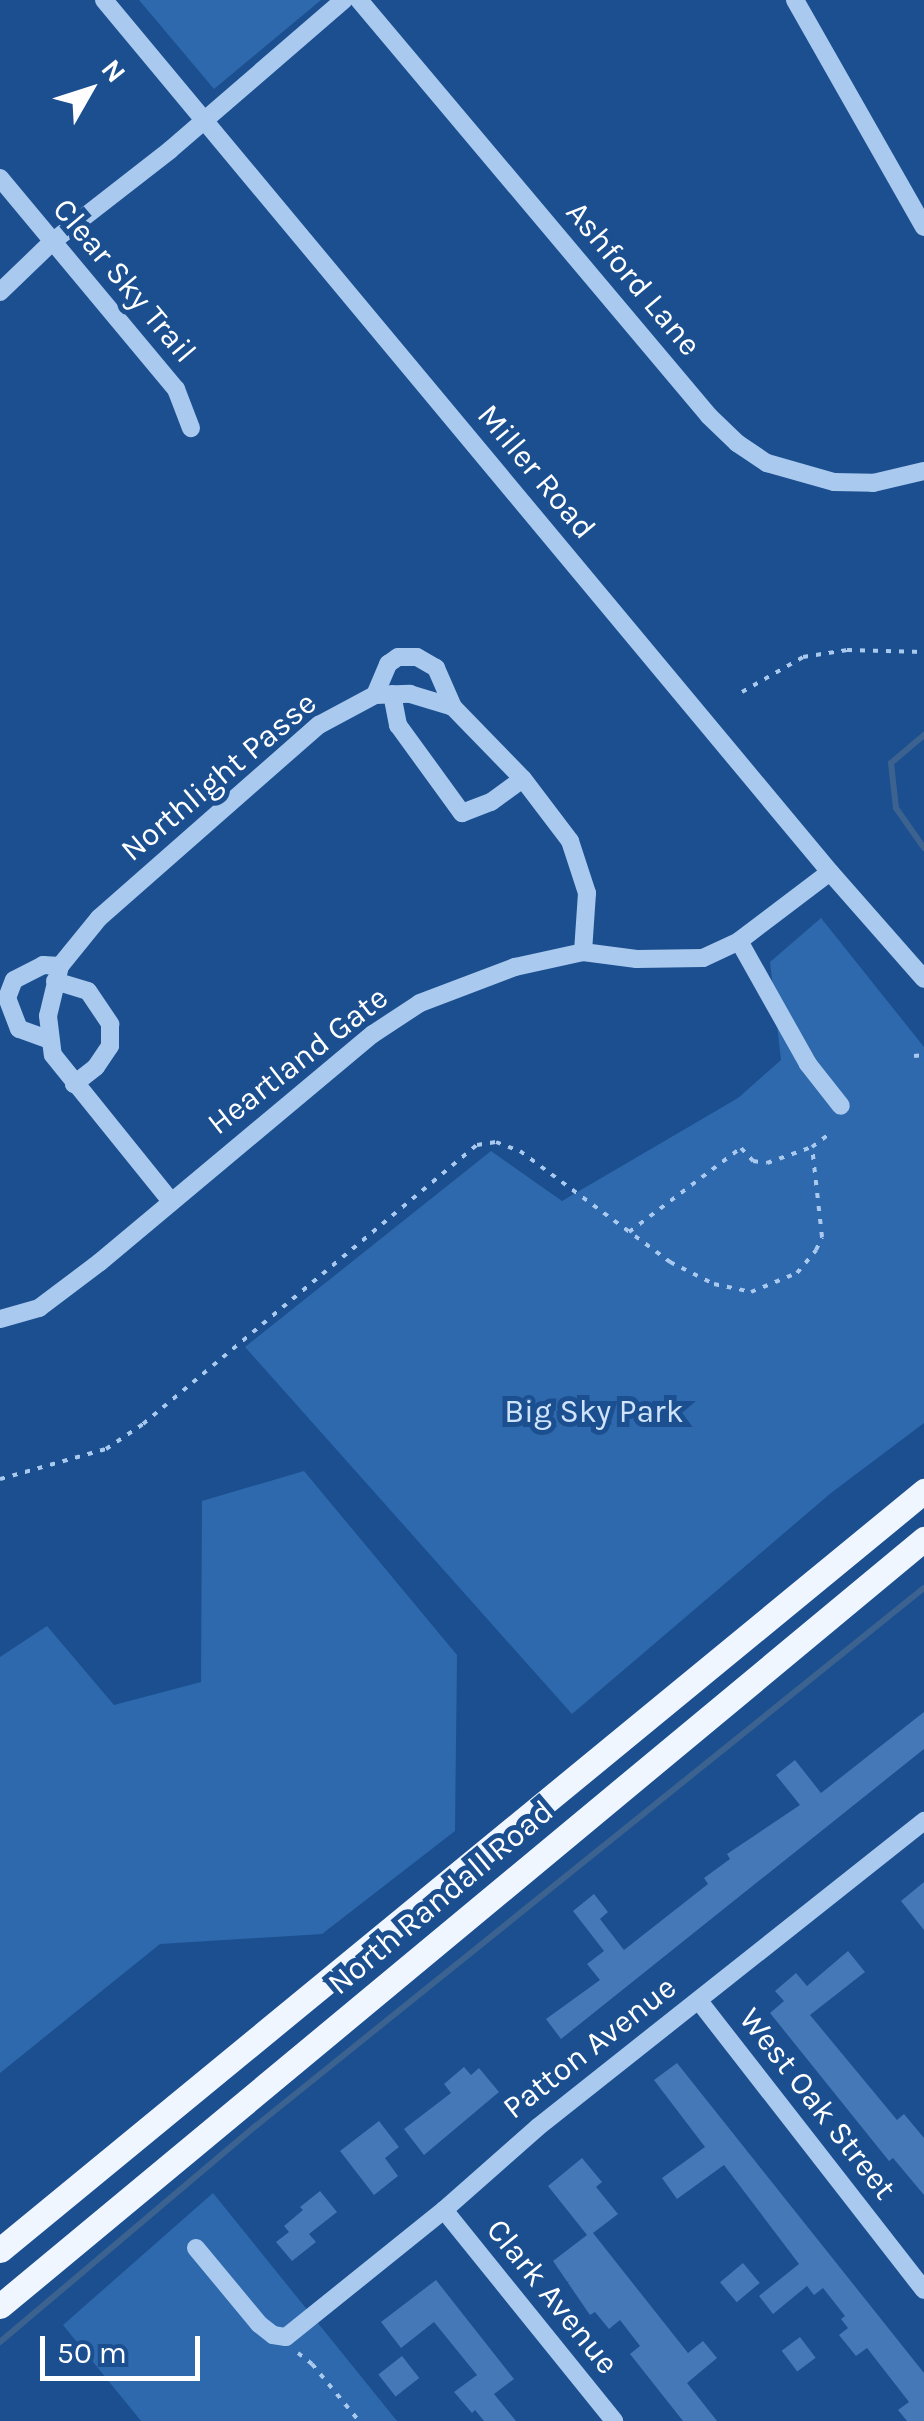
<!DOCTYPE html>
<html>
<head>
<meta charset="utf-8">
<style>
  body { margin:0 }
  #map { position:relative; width:924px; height:2421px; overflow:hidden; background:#1b4f8f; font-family:Karla,sans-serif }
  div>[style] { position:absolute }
  .green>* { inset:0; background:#2e69ad }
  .stream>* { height:6px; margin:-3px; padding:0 3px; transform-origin:3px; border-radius:3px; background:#3c6290 }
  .building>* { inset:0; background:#4478b7; transform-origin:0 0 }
  .path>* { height:4px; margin-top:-2px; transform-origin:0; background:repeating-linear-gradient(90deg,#a9c9ee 0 5px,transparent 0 13px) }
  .minor>* { height:18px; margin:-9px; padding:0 9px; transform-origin:9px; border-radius:9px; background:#a9c9ee }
  .major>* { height:25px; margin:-12.5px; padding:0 12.5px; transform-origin:12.5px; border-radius:12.5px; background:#f0f6ff }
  span { translate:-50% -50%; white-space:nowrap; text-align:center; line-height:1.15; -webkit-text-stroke:10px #1b4f8f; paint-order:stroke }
  .street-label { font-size:32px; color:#fff }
  .park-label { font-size:32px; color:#cfe3fa }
  .north { position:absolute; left:40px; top:40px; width:100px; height:100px; -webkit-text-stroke:8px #1b4f8f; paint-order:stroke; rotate:51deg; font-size:28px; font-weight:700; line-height:40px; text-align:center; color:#fff }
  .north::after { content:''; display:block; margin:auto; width:35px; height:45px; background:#fff; clip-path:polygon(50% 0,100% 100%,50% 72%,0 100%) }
  .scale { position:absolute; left:40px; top:2336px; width:160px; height:45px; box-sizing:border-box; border:5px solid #fff; border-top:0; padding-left:12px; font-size:30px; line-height:35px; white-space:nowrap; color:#fff; -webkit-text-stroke:8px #1b4f8f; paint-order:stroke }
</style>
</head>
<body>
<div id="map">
  <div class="green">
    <i style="clip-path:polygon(139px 0,321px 0,214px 89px)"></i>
    <i style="clip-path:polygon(821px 918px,924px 1047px,924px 1423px,831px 1493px,572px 1714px,245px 1347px,491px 1151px,562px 1201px,738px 1098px,781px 1060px,770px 962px)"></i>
    <i style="clip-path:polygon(304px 1471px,457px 1655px,455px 1831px,322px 1934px,160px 1944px,0 2073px,0 1657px,47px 1626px,114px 1705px,201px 1682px,202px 1501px)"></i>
    <i style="clip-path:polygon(213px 2193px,397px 2421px,141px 2421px,63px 2325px)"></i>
  </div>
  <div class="stream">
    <i style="left:924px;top:735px;width:43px;rotate:139.7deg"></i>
    <i style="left:891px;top:763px;width:45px;rotate:83.7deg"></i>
    <i style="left:896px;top:808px;width:49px;rotate:55deg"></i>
    <i style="left:0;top:2342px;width:336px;rotate:-40.2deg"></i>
    <i style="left:257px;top:2125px;width:856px;rotate:-38.84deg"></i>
  </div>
  <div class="building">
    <i style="clip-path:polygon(924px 1712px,924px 1749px,561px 2039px,546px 2019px,600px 1980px,587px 1964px,604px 1951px,573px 1911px,594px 1894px,608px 1912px,600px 1919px,624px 1950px,708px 1884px,704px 1878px,730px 1859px,727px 1854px,800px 1805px,776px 1775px,795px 1760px,821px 1793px)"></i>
    <i style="clip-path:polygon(924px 1882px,924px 1930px,901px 1901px)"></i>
    <i style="clip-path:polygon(848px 1951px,865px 1972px,810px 2015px,897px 2120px,904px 2114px,924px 2138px,924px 2195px,893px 2158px,889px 2161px,770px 2013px,784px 2001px,775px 1991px,796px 1973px,807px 1986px)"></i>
    <i style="clip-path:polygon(677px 2063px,924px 2373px,924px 2421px,907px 2421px,898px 2410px,909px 2402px,867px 2348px,856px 2356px,839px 2335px,848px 2328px,841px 2319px,845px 2316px,823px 2288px,814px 2295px,807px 2286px,773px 2314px,759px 2296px,799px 2264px,724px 2165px,677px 2199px,662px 2178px,705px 2147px,654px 2080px)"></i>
    <i style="clip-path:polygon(464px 2067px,471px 2075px,479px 2068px,499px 2092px,424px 2155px,404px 2129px,451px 2093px,444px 2084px)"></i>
    <i style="clip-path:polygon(379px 2121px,399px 2147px,385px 2158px,398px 2176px,374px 2195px,340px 2151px)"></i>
    <i style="clip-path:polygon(582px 2158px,602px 2182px,596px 2187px,618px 2214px,593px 2233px,688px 2353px,703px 2341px,717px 2358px,687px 2383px,717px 2421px,683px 2421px,630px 2354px,640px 2346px,620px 2320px,609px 2329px,595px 2312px,590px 2315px,553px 2261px,587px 2235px,548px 2186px)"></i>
    <i style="clip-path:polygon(320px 2191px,337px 2212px,309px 2234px,316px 2242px,292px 2261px,276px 2242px,289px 2232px,284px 2226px,303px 2210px,300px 2207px)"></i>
    <i style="left:743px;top:2263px;width:26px;height:30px;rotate:50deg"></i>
    <i style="clip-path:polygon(436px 2280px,514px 2379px,494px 2394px,516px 2421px,484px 2421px,475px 2410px,472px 2413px,454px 2392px,477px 2375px,434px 2322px,401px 2348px,381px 2322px)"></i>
    <i style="left:800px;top:2337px;width:26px;height:23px;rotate:53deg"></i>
    <i style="left:402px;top:2356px;width:28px;height:30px;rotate:52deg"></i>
  </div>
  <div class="path">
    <i style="left:742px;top:692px;width:70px;rotate:-29.8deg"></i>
    <i style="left:803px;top:657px;width:45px;rotate:-9deg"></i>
    <i style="left:847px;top:650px;width:77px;rotate:1.5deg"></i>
    <i style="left:914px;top:1056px;width:10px;rotate:-6deg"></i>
    <i style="left:629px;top:1232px;width:140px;rotate:-36.9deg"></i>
    <i style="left:741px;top:1148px;width:18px;rotate:47deg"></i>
    <i style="left:753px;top:1161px;width:14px;rotate:8deg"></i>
    <i style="left:767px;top:1163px;width:48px;rotate:-19.6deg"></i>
    <i style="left:0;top:1479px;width:110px;rotate:-15.8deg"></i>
    <i style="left:106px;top:1449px;width:45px;rotate:-34deg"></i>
    <i style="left:143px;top:1424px;width:435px;rotate:-39.9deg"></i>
    <i style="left:477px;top:1145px;width:19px;rotate:-9deg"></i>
    <i style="left:496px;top:1142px;width:26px;rotate:21deg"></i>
    <i style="left:520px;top:1151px;width:187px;rotate:36.5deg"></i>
    <i style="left:670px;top:1262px;width:49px;rotate:26.6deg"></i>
    <i style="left:714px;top:1284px;width:38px;rotate:12deg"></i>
    <i style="left:751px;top:1292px;width:50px;rotate:-22.4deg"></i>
    <i style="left:797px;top:1273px;width:30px;rotate:-50deg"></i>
    <i style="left:816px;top:1250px;width:14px;rotate:-65deg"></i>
    <i style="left:822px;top:1237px;width:91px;rotate:-96.3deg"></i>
    <i style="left:812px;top:1147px;width:20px;rotate:-37deg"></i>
    <i style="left:298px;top:2353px;width:18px;rotate:38deg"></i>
    <i style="left:312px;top:2364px;width:74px;rotate:50.5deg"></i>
  </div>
  <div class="minor">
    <i style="left:104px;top:0;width:1135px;rotate:50.22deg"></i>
    <i style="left:830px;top:872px;width:142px;rotate:48.7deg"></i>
    <i style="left:359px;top:0;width:544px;rotate:49.92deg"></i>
    <i style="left:709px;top:416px;width:39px;rotate:44deg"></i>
    <i style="left:737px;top:443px;width:36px;rotate:34deg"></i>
    <i style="left:767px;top:463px;width:70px;rotate:15.8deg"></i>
    <i style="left:834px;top:482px;width:39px;rotate:1deg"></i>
    <i style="left:873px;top:483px;width:52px;rotate:-13.2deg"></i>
    <i style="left:795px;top:0;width:261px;rotate:60.4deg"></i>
    <i style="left:0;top:178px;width:275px;rotate:50.2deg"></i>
    <i style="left:176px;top:389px;width:42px;rotate:69deg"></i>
    <i style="left:0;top:292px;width:72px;rotate:-43.9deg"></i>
    <i style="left:52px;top:242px;width:150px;rotate:-37.9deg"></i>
    <i style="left:170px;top:150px;width:230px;rotate:-40.8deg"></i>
    <i style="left:392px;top:694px;width:32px;rotate:79deg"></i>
    <i style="left:398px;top:725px;width:109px;rotate:54deg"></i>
    <i style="left:462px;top:813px;width:31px;rotate:-21deg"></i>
    <i style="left:491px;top:802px;width:39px;rotate:-36deg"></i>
    <i style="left:375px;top:695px;width:34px;rotate:-67deg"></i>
    <i style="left:388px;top:664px;width:12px;rotate:-35deg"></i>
    <i style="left:398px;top:657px;width:19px"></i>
    <i style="left:417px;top:657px;width:22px;rotate:30deg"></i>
    <i style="left:436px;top:668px;width:43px;rotate:66.4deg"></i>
    <i style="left:739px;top:941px;width:141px;rotate:60.7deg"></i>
    <i style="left:808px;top:1064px;width:53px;rotate:51.8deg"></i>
    <i style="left:60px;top:966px;width:51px;rotate:103.5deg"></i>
    <i style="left:48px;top:1016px;width:39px;rotate:83deg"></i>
    <i style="left:53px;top:1055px;width:188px;rotate:51.1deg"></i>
    <i style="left:55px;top:981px;width:34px;rotate:17deg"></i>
    <i style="left:88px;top:991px;width:40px;rotate:56deg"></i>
    <i style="left:110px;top:1024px;width:22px;rotate:90deg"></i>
    <i style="left:110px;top:1046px;width:25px;rotate:124deg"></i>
    <i style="left:96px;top:1067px;width:28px;rotate:142deg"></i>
    <i style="left:50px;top:1040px;width:33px;rotate:-160deg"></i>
    <i style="left:19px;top:1029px;width:33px;rotate:-111deg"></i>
    <i style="left:7px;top:998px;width:19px;rotate:-69deg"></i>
    <i style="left:14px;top:980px;width:33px;rotate:-27deg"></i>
    <i style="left:43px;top:965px;width:17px;rotate:3deg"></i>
    <i style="left:60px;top:966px;width:62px;rotate:-50.9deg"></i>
    <i style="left:99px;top:918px;width:293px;rotate:-41.3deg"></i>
    <i style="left:319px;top:725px;width:64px;rotate:-28.2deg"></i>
    <i style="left:375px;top:695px;width:35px;rotate:-2deg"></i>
    <i style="left:410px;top:694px;width:45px;rotate:16.8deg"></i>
    <i style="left:453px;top:707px;width:100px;rotate:45.8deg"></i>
    <i style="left:523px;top:779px;width:78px;rotate:52.8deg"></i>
    <i style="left:570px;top:841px;width:55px;rotate:71.9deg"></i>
    <i style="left:587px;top:893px;width:59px;rotate:93.9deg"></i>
    <i style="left:0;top:1319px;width:41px;rotate:-15.8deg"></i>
    <i style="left:39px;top:1308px;width:76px;rotate:-37deg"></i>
    <i style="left:100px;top:1262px;width:356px;rotate:-39.9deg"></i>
    <i style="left:373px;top:1034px;width:56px;rotate:-33.4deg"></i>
    <i style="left:420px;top:1003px;width:102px;rotate:-20.8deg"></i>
    <i style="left:515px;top:967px;width:70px;rotate:-12.4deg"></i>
    <i style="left:583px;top:952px;width:54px;rotate:7.4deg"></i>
    <i style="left:637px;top:959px;width:66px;rotate:-0.9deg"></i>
    <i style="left:703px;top:958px;width:40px;rotate:-25deg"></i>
    <i style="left:739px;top:941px;width:114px;rotate:-37.2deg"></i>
    <i style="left:699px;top:2001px;width:366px;rotate:52.1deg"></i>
    <i style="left:444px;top:2210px;width:271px;rotate:51.1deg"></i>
    <i style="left:196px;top:2248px;width:99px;rotate:50.3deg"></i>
    <i style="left:259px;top:2324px;width:18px;rotate:38deg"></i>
    <i style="left:273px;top:2335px;width:13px;rotate:9deg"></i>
    <i style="left:286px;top:2337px;width:203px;rotate:-38.8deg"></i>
    <i style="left:444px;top:2210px;width:125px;rotate:-41.4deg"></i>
    <i style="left:538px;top:2127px;width:493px;rotate:-38.4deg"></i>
  </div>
  <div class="major">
    <i style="left:0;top:2250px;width:1196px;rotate:-39.4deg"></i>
    <i style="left:0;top:2306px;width:1201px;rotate:-39.7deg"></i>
  </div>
  <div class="street-label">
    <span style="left:633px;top:279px;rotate:50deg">Ashford Lane</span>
    <span style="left:124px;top:281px;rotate:50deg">Clear Sky Trail</span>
    <span style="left:536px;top:472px;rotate:50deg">Miller Road</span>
    <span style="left:219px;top:777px;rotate:-40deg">Northlight Passe</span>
    <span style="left:298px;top:1061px;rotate:-38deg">Heartland Gate</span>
    <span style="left:441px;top:1898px;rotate:-40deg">North Randall Road</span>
    <span style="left:590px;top:2048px;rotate:-38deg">Patton Avenue</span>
    <span style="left:817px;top:2104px;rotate:52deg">West Oak Street</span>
    <span style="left:552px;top:2297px;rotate:51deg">Clark Avenue</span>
  </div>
  <div class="park-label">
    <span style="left:594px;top:1412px">Big Sky Park</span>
  </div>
  <div class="north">N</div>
  <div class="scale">50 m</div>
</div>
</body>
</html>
